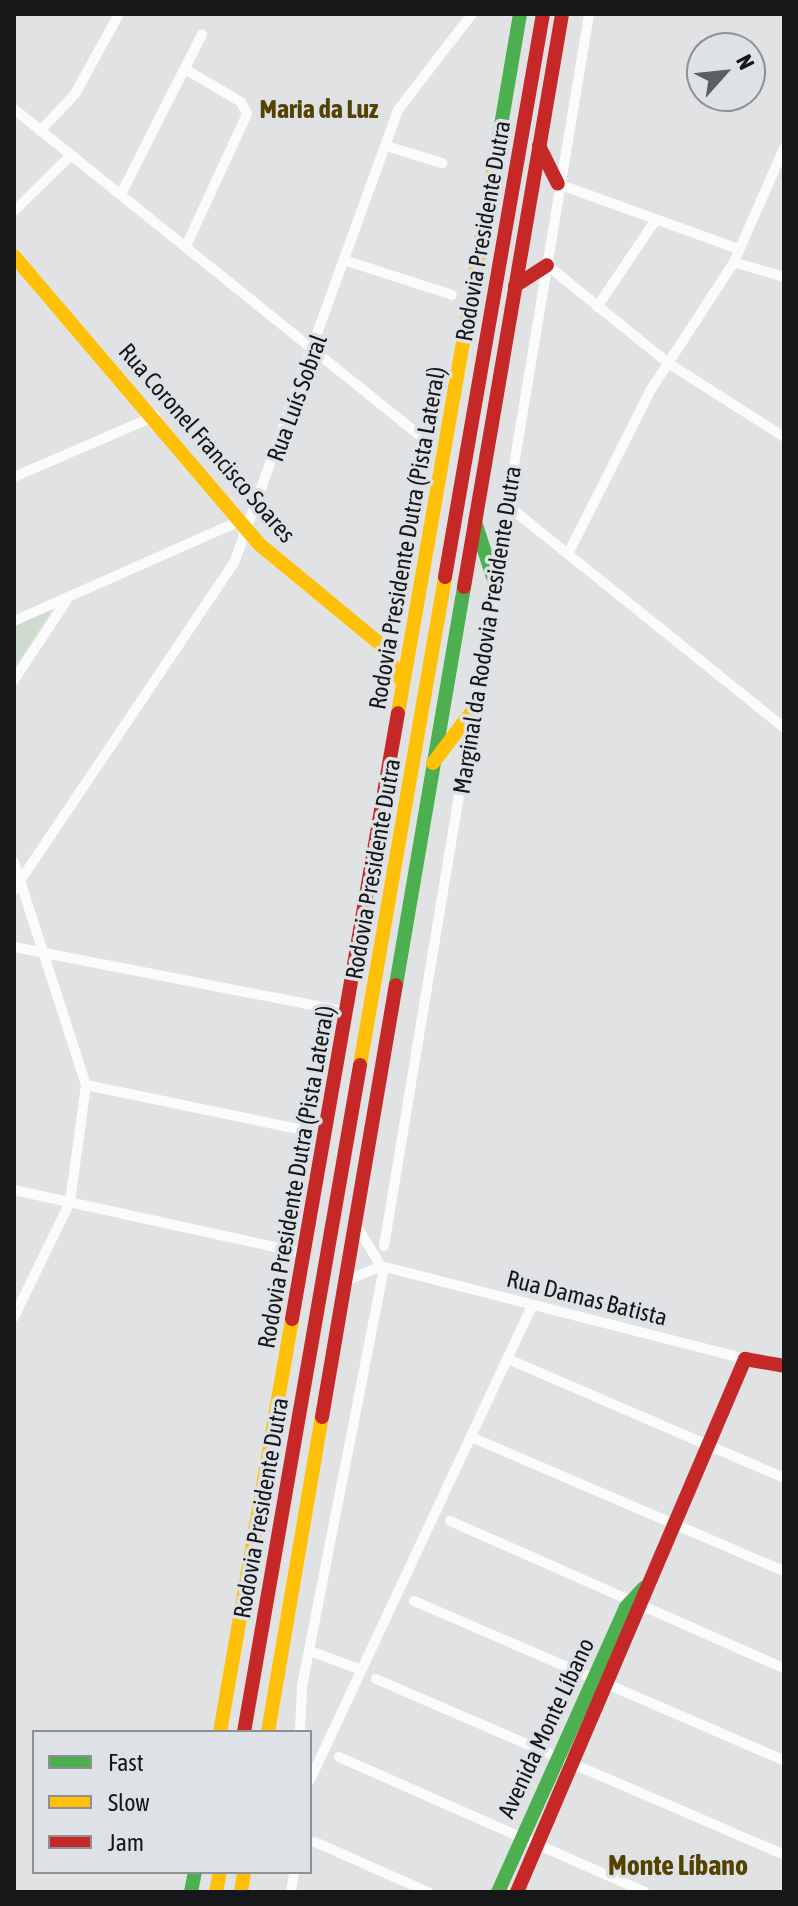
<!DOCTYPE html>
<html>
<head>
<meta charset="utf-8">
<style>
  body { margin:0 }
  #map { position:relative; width:798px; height:1906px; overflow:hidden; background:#e0e2e4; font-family:"Asap Condensed",sans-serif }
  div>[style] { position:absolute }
  .green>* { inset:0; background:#cddcce }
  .street>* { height:10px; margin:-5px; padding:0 5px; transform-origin:5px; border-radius:5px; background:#fafbfb }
  .fast>* { height:14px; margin:-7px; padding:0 7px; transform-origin:7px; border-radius:7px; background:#4caf50 }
  .slow>* { height:14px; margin:-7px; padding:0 7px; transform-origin:7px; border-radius:7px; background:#ffc107 }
  .jam>* { height:14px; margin:-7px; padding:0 7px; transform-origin:7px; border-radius:7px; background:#c62828 }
  span { translate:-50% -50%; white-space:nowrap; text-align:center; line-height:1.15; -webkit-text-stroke:7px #dee2e6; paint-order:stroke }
  .street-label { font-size:24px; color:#151718 }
  .neighbourhood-label { font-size:26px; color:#544200; font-weight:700 }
  .quarter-label { font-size:28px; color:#544200; font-weight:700 }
  .frame { position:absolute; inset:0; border:16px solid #151718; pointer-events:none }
  .legend { position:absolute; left:32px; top:1730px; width:280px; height:144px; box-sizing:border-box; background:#dee2e6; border:2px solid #8e9194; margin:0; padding:10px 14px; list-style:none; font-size:24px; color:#151718 }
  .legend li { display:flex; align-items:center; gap:16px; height:40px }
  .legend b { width:40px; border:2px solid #8e9194 }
  .north { position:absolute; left:686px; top:32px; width:80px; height:80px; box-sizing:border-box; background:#dee2e6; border:2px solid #8e9194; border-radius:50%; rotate:63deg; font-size:22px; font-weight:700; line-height:32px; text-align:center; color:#151718 }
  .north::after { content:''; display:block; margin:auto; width:28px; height:36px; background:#5c5e5f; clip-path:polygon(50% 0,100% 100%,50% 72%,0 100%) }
</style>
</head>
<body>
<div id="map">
  <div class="green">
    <i style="clip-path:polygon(54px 607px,14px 669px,14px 626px)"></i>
  </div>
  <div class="street">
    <i style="left:185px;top:69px;width:65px;rotate:30.5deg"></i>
    <i style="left:241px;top:102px;width:13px;rotate:63deg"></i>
    <i style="left:247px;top:114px;width:143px;rotate:114.8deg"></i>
    <i style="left:14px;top:109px;width:533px;rotate:38.83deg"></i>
    <i style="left:40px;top:131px;width:51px;rotate:-46.6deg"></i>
    <i style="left:75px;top:94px;width:91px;rotate:-61.2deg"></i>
    <i style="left:386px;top:146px;width:59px;rotate:16.9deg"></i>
    <i style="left:558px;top:184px;width:192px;rotate:19.8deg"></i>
    <i style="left:121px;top:194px;width:179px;rotate:-63.1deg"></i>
    <i style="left:14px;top:211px;width:78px;rotate:-44.5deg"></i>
    <i style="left:347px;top:261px;width:110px;rotate:17.9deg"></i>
    <i style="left:734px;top:262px;width:52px;rotate:16.7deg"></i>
    <i style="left:547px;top:265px;width:156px;rotate:39deg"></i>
    <i style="left:668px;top:363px;width:138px;rotate:32.5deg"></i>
    <i style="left:597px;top:307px;width:104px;rotate:-56deg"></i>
    <i style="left:14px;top:477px;width:154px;rotate:-23.4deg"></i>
    <i style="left:507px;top:505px;width:356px;rotate:38.8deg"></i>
    <i style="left:568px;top:554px;width:182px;rotate:-63.3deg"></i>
    <i style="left:650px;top:391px;width:154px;rotate:-56.9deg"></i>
    <i style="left:734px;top:262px;width:124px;rotate:-66.3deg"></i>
    <i style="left:14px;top:621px;width:249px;rotate:-23.9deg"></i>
    <i style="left:14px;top:680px;width:95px;rotate:-56.6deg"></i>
    <i style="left:14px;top:862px;width:234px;rotate:72.1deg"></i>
    <i style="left:86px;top:1085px;width:118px;rotate:97.8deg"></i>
    <i style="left:70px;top:1202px;width:128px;rotate:116deg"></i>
    <i style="left:14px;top:890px;width:394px;rotate:-56.1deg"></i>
    <i style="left:234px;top:563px;width:482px;rotate:-70.1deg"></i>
    <i style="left:398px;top:110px;width:121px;rotate:-52.4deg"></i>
    <i style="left:14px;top:947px;width:340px;rotate:11deg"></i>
    <i style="left:86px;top:1085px;width:217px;rotate:11.7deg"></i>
    <i style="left:14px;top:1190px;width:297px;rotate:12.3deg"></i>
    <i style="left:357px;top:1227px;width:46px;rotate:58.4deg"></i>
    <i style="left:384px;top:1246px;width:1249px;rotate:-80.55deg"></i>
    <i style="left:346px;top:1281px;width:38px;rotate:-23deg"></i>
    <i style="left:381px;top:1266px;width:376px;rotate:14.3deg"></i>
    <i style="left:508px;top:1359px;width:301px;rotate:23.3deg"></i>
    <i style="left:471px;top:1437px;width:340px;rotate:23.2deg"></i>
    <i style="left:450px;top:1521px;width:365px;rotate:23.8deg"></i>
    <i style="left:414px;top:1601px;width:403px;rotate:23.3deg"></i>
    <i style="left:310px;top:1651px;width:52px;rotate:20.2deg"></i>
    <i style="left:376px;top:1679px;width:444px;rotate:23.3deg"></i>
    <i style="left:300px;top:1732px;width:46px;rotate:-87.5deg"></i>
    <i style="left:302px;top:1686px;width:426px;rotate:-78.9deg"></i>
    <i style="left:339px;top:1757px;width:334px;rotate:23.8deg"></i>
    <i style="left:310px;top:1780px;width:521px;rotate:-64.91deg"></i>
    <i style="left:315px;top:1842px;width:124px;rotate:23.9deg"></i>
    <i style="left:291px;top:1892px;width:20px;rotate:-81deg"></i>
  </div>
  <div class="fast">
    <i style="left:499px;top:137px;width:125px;rotate:-80.3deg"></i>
    <i style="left:475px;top:522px;width:58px;rotate:71.9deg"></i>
    <i style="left:396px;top:985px;width:404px;rotate:-80.3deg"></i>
    <i style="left:191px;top:1892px;width:20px;rotate:-79deg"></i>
    <i style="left:498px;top:1892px;width:312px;rotate:-65.8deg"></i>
    <i style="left:626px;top:1607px;width:26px;rotate:-47deg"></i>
  </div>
  <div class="slow">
    <i style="left:14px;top:256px;width:378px;rotate:49.6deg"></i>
    <i style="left:259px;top:544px;width:158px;rotate:39.6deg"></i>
    <i style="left:381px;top:645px;width:40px;rotate:60.3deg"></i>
    <i style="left:398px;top:713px;width:585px;rotate:-80.05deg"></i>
    <i style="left:433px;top:763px;width:63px;rotate:-52.8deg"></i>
    <i style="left:360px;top:1065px;width:495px;rotate:-80.1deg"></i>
    <i style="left:220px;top:1732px;width:419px;rotate:-80.1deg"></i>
    <i style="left:268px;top:1732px;width:320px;rotate:-80.3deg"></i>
    <i style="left:216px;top:1892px;width:20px;rotate:-79deg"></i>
    <i style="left:241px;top:1892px;width:20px;rotate:-81deg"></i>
  </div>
  <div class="jam">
    <i style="left:539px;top:146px;width:42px;rotate:63.4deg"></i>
    <i style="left:515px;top:286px;width:38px;rotate:-33deg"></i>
    <i style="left:445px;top:577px;width:571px;rotate:-80.13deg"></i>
    <i style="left:464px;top:587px;width:581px;rotate:-80.29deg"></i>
    <i style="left:292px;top:1319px;width:615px;rotate:-80.08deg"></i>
    <i style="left:322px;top:1417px;width:438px;rotate:-80.3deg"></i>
    <i style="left:244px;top:1732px;width:677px;rotate:-80.13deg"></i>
    <i style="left:517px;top:1892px;width:580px;rotate:-66.84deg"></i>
    <i style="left:745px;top:1359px;width:40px;rotate:10deg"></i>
  </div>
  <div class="street-label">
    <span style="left:483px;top:231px;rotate:-80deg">Rodovia Presidente Dutra</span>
    <span style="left:297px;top:398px;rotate:-70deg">Rua Luís Sobral</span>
    <span style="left:207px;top:443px;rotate:49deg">Rua Coronel Francisco Soares</span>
    <span style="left:407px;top:538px;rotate:-80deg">Rodovia Presidente Dutra (Pista Lateral)</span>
    <span style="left:487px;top:630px;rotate:-81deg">Marginal da Rodovia Presidente Dutra</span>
    <span style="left:373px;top:869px;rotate:-80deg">Rodovia Presidente Dutra</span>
    <span style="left:296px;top:1177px;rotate:-80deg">Rodovia Presidente Dutra (Pista Lateral)</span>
    <span style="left:587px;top:1298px;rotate:14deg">Rua Damas Batista</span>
    <span style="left:261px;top:1508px;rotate:-80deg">Rodovia Presidente Dutra</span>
    <span style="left:546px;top:1728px;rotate:-65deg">Avenida Monte Líbano</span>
  </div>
  <div class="neighbourhood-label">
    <span style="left:319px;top:110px">Maria da Luz</span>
  </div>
  <div class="quarter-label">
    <span style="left:678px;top:1865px">Monte Líbano</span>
  </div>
  <div class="frame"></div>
  <ul class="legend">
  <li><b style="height:10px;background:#4caf50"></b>Fast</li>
  <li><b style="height:10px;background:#ffc107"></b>Slow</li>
  <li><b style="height:10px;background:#c62828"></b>Jam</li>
  </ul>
  <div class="north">N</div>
</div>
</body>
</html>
